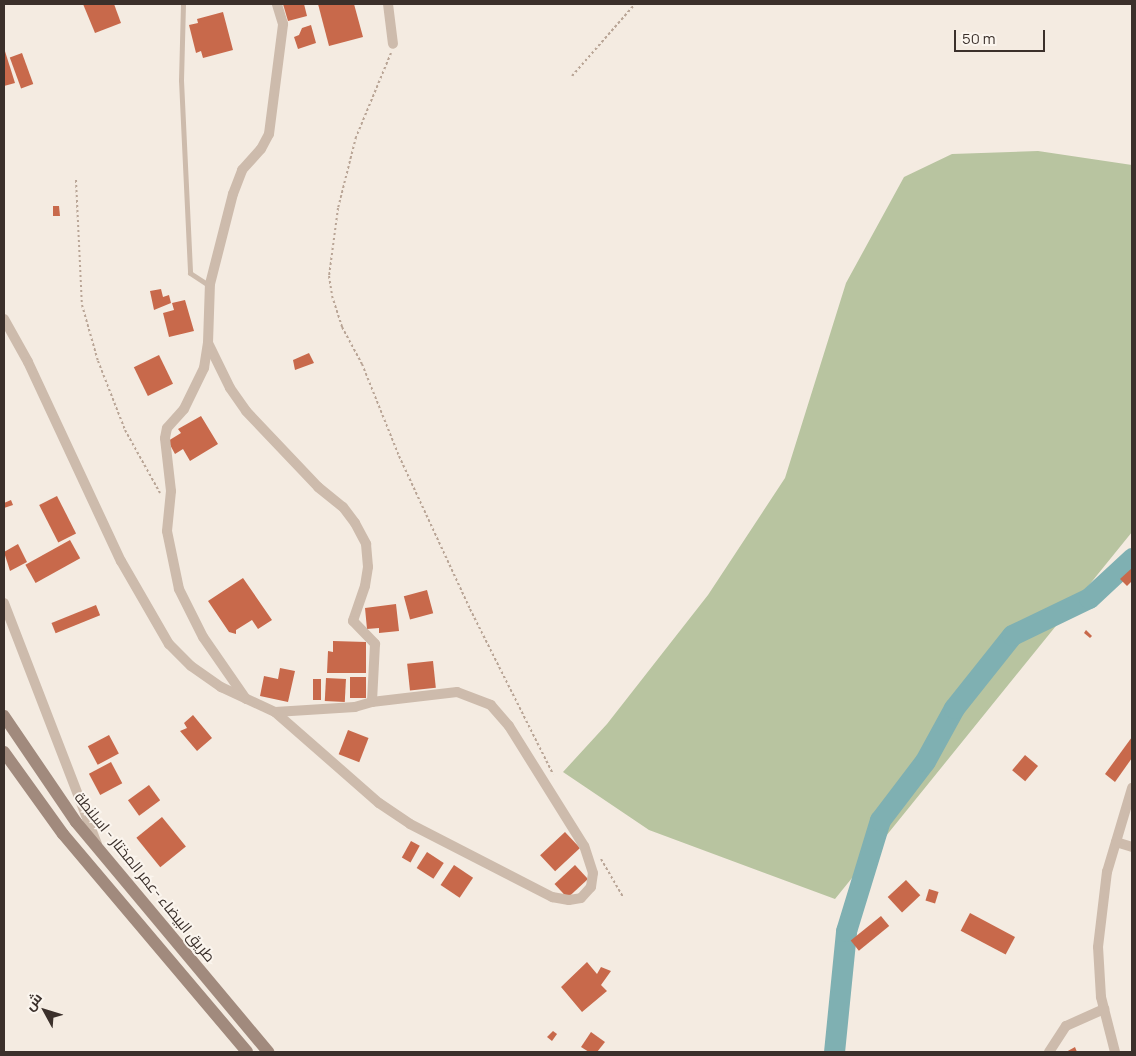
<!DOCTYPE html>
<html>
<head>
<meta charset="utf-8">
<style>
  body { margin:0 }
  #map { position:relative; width:1136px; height:1056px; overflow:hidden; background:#f4ebe1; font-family:Manrope,Cairo,sans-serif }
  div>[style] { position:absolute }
  .green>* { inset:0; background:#b8c4a0 }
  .river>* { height:21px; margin:-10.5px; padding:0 10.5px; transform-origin:10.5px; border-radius:10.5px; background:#7fb0b2 }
  .building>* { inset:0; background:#c8694b; transform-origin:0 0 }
  .path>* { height:2px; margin-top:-1px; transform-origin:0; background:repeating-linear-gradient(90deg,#b9a596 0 2.5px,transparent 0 5px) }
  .lane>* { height:5px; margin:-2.5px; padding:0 2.5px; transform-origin:2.5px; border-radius:2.5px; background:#cdbbac }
  .street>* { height:10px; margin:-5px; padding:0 5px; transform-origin:5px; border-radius:5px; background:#cdbbac }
  .secondary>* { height:12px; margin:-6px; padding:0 6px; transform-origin:6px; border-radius:6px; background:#a18a7d }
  span { translate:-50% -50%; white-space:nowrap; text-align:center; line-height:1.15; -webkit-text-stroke:4px #fbf5ee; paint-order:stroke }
  .street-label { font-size:15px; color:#3b302b }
  .frame { position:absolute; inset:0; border:5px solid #3b302b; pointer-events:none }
  .north { position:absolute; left:20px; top:986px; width:50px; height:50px; -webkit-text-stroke:4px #fbf5ee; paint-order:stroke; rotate:309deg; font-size:14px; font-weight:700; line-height:20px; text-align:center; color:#3b302b }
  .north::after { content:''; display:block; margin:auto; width:18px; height:22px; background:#3b302b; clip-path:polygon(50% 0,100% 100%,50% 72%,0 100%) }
  .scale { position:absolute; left:954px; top:30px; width:91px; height:22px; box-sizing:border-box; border:2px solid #3b302b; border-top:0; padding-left:6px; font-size:15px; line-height:18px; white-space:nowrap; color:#3b302b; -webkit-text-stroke:4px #fbf5ee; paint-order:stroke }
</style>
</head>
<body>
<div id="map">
  <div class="green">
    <i style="clip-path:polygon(1038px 151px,1132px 165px,1132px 532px,835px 899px,649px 830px,563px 772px,607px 724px,708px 595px,785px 478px,846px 283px,904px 177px,952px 154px)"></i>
  </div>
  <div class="river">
    <i style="left:834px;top:1052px;width:122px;rotate:-84.3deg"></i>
    <i style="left:846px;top:931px;width:116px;rotate:-73deg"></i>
    <i style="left:880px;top:820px;width:74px;rotate:-52.7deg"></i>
    <i style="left:925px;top:761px;width:60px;rotate:-61.3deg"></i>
    <i style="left:954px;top:708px;width:93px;rotate:-51.5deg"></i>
    <i style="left:1012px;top:635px;width:85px;rotate:-25.7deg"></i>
    <i style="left:1089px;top:598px;width:59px;rotate:-42.9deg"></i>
  </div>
  <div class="building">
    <i style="clip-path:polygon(83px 4px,114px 4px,121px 23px,95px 33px)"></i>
    <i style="clip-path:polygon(283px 4px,304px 4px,307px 16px,288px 21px)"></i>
    <i style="clip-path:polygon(318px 4px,354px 4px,363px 37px,329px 46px)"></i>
    <i style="clip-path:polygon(223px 12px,233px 50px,203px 58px,201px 51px,196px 53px,189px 25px,198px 23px,197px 19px)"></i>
    <i style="clip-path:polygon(311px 25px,316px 43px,298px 49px,294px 37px,299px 35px,302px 28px)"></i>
    <i style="clip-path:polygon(4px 48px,15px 83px,4px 86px)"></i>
    <i style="left:22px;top:53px;width:33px;height:13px;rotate:70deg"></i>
    <i style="clip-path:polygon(53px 206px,59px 206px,60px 216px,53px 216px)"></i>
    <i style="clip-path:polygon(161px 289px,163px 297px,169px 295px,171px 303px,154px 310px,150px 291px)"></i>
    <i style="clip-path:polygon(185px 300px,194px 331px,169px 337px,163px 313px,174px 310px,172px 303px)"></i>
    <i style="clip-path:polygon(309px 353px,314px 363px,295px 370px,293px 360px)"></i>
    <i style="left:159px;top:355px;width:32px;height:28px;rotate:64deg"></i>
    <i style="clip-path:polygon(201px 416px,218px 444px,190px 461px,183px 449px,175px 454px,168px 441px,181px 433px,178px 429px)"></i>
    <i style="left:57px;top:496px;width:42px;height:20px;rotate:63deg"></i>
    <i style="clip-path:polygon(11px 500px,13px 505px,4px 508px,4px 503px)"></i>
    <i style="left:70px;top:540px;width:21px;height:51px;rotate:61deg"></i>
    <i style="clip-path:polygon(18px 544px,27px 562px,10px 571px,4px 552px)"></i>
    <i style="clip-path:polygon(1132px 568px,1132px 581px,1127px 586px,1120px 579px)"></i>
    <i style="clip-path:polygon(243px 578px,272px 620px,258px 629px,252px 620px,236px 630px,236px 634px,229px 632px,208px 601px)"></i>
    <i style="left:427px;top:590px;width:24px;height:24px;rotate:75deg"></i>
    <i style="clip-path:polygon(396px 604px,399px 631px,379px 633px,379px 628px,367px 629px,365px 608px)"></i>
    <i style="left:96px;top:605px;width:11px;height:48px;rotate:68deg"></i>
    <i style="clip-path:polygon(1086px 630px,1092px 636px,1090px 638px,1084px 633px)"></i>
    <i style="clip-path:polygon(333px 641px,366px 642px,366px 673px,327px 673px,328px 651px,333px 652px)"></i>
    <i style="left:433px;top:661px;width:27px;height:26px;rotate:84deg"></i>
    <i style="clip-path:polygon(280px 668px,295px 671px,288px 702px,260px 696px,264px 676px,278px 679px)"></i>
    <i style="left:350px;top:677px;width:16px;height:21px"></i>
    <i style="left:326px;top:678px;width:20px;height:23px;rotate:3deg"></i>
    <i style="left:313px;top:679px;width:8px;height:21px"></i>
    <i style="clip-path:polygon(193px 715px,212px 738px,197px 751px,180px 731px,187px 728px,184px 723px)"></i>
    <i style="left:348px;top:730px;width:22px;height:26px;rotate:21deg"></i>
    <i style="left:109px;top:735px;width:21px;height:24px;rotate:62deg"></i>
    <i style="clip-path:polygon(1132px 737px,1132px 758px,1115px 782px,1105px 774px)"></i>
    <i style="left:1025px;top:755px;width:17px;height:20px;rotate:40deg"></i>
    <i style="left:111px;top:762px;width:24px;height:25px;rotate:62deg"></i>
    <i style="left:149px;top:785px;width:19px;height:26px;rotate:54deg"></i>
    <i style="left:162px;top:817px;width:38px;height:33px;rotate:51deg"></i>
    <i style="left:565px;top:832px;width:22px;height:34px;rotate:47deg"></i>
    <i style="left:411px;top:841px;width:10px;height:19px;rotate:29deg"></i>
    <i style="left:427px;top:852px;width:20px;height:19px;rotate:33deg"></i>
    <i style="left:454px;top:865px;width:23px;height:24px;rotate:34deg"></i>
    <i style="left:575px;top:865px;width:19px;height:28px;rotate:47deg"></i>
    <i style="left:906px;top:880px;width:21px;height:25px;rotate:47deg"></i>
    <i style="left:929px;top:889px;width:10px;height:12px;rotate:17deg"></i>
    <i style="left:970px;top:913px;width:51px;height:20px;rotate:28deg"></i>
    <i style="left:881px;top:916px;width:13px;height:39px;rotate:51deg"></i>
    <i style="clip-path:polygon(587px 962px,597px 974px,601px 967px,611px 971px,601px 985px,607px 991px,582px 1012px,561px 987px)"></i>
    <i style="clip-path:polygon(553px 1031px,557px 1034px,552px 1041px,547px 1037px)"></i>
    <i style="clip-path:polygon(591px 1032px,605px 1042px,597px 1052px,589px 1052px,581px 1047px)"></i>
    <i style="clip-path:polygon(1075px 1047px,1077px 1052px,1066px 1052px)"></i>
  </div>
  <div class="path">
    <i style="left:391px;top:53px;width:91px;rotate:112.6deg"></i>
    <i style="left:356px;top:137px;width:73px;rotate:104.2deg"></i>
    <i style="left:338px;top:208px;width:69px;rotate:97.5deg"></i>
    <i style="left:329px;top:276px;width:20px;rotate:81deg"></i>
    <i style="left:332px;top:296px;width:33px;rotate:72deg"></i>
    <i style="left:342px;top:327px;width:42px;rotate:61.6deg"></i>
    <i style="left:362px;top:364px;width:99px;rotate:68.1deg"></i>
    <i style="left:399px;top:456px;width:169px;rotate:65.1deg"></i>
    <i style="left:470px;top:609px;width:185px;rotate:63.3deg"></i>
    <i style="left:572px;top:76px;width:96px;rotate:-48.8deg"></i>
    <i style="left:76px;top:180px;width:125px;rotate:87.3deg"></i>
    <i style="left:82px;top:305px;width:58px;rotate:74.1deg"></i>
    <i style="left:98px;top:361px;width:74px;rotate:68.6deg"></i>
    <i style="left:125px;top:430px;width:72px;rotate:60.9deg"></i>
    <i style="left:601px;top:859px;width:44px;rotate:59.9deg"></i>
  </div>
  <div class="lane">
    <i style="left:183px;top:4px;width:76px;rotate:91.5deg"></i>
    <i style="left:181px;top:80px;width:193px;rotate:87.3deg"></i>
    <i style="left:190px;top:273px;width:24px;rotate:33deg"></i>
  </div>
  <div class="street">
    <i style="left:388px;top:4px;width:40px;rotate:82.9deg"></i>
    <i style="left:4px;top:319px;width:49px;rotate:60.8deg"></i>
    <i style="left:28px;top:362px;width:220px;rotate:65deg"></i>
    <i style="left:121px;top:561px;width:96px;rotate:60deg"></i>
    <i style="left:169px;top:644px;width:31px;rotate:45deg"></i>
    <i style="left:191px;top:666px;width:37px;rotate:35deg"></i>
    <i style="left:221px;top:687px;width:60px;rotate:24.8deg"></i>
    <i style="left:275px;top:712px;width:138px;rotate:41.2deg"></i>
    <i style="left:379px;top:803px;width:37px;rotate:34deg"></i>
    <i style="left:410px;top:824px;width:160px;rotate:27.2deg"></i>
    <i style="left:552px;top:897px;width:17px;rotate:10deg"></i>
    <i style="left:569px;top:900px;width:12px;rotate:-9deg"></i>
    <i style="left:581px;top:898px;width:15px;rotate:-48deg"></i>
    <i style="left:591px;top:887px;width:14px;rotate:-82deg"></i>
    <i style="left:593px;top:873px;width:28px;rotate:-108deg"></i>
    <i style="left:584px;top:846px;width:142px;rotate:-122deg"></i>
    <i style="left:509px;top:726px;width:28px;rotate:-131deg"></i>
    <i style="left:491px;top:705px;width:36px;rotate:-159deg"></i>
    <i style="left:457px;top:692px;width:86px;rotate:173.3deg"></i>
    <i style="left:208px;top:343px;width:50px;rotate:63.9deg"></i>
    <i style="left:230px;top:388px;width:28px;rotate:55deg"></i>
    <i style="left:246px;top:411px;width:105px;rotate:46.5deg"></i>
    <i style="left:318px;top:487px;width:32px;rotate:39deg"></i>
    <i style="left:343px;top:507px;width:20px;rotate:53deg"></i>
    <i style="left:355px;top:523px;width:24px;rotate:62deg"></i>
    <i style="left:366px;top:544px;width:23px;rotate:85deg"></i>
    <i style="left:368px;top:567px;width:19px;rotate:99deg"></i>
    <i style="left:365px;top:586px;width:37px;rotate:109deg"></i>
    <i style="left:353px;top:621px;width:32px;rotate:46deg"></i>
    <i style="left:375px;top:644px;width:58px;rotate:93deg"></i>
    <i style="left:372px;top:702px;width:18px;rotate:164deg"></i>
    <i style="left:355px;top:707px;width:80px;rotate:176.4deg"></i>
    <i style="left:4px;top:603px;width:258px;rotate:68.9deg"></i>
    <i style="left:246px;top:699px;width:75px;rotate:-124.7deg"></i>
    <i style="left:203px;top:637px;width:54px;rotate:-116.6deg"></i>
    <i style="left:179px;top:589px;width:59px;rotate:-101.7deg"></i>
    <i style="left:167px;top:531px;width:40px;rotate:-84.3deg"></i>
    <i style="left:171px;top:491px;width:53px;rotate:-96.5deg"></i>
    <i style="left:165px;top:438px;width:10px;rotate:-79deg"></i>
    <i style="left:167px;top:428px;width:25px;rotate:-48deg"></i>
    <i style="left:184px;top:409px;width:46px;rotate:-64deg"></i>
    <i style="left:204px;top:368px;width:25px;rotate:-81deg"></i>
    <i style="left:208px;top:343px;width:59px;rotate:-88.1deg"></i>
    <i style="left:210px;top:284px;width:93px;rotate:-75.7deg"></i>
    <i style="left:233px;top:194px;width:26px;rotate:-69deg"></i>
    <i style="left:242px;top:170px;width:28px;rotate:-48deg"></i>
    <i style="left:261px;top:149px;width:17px;rotate:-62deg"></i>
    <i style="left:269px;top:134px;width:111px;rotate:-82.7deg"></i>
    <i style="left:283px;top:24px;width:21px;rotate:-107deg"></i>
    <i style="left:1116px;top:842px;width:17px;rotate:17deg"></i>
    <i style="left:1049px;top:1052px;width:31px;rotate:-57deg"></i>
    <i style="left:1066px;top:1026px;width:42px;rotate:-24.1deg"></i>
    <i style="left:1115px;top:1052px;width:57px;rotate:-104.3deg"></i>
    <i style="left:1101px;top:997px;width:50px;rotate:-93.4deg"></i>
    <i style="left:1098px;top:947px;width:76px;rotate:-83.2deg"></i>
    <i style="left:1107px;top:872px;width:88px;rotate:-73.4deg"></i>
  </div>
  <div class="secondary">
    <i style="left:4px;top:716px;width:128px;rotate:55.8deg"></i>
    <i style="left:76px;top:822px;width:300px;rotate:50.1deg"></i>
    <i style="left:4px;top:752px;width:101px;rotate:54.3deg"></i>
    <i style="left:63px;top:834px;width:285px;rotate:49.8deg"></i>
  </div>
  <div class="street-label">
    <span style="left:145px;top:877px;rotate:51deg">طريق البيضاء -عمر المختار - اسلنطة</span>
  </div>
  <div class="frame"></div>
  <div class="north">ش</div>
  <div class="scale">50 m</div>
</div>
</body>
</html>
